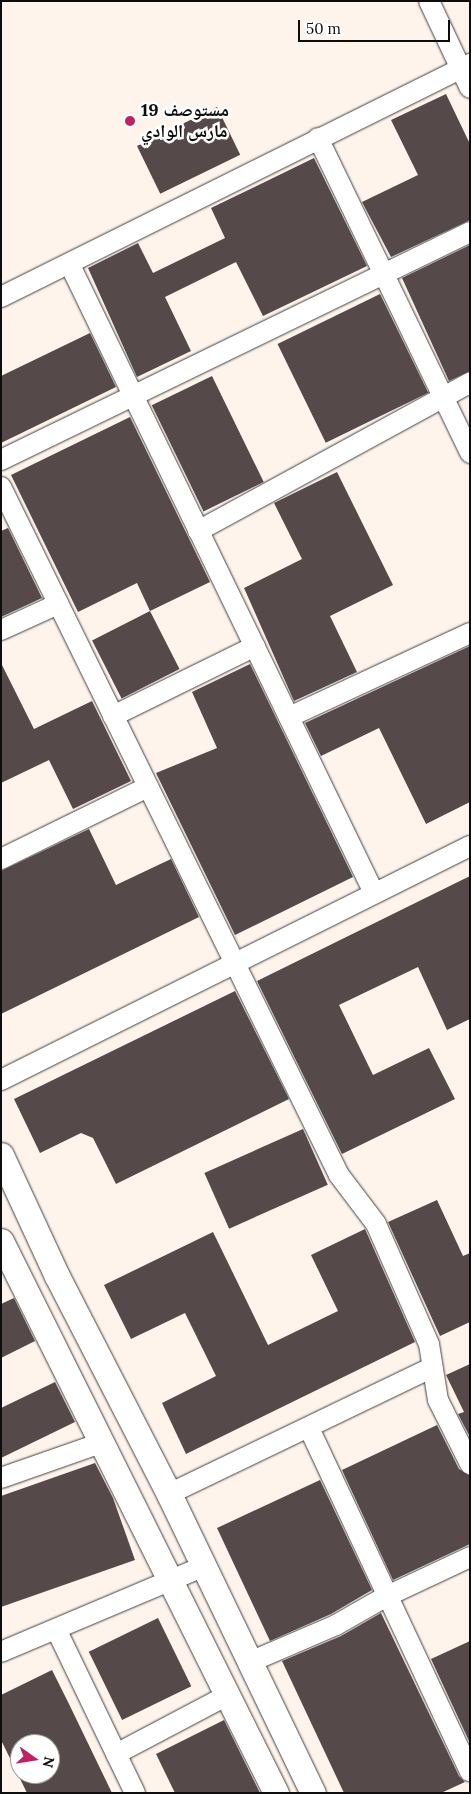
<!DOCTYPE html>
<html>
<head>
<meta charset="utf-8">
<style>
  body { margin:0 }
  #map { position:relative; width:471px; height:1794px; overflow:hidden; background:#fff4ec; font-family:Lora,"Noto Naskh Arabic",serif }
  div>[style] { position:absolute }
  .building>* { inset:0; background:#564949; transform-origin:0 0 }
  .roads { filter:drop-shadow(0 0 1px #404040) drop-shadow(0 0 1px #404040) }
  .minor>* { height:20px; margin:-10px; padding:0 10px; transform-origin:10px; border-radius:10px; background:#fff }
  .tertiary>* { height:25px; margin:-12.5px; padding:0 12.5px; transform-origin:12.5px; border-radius:12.5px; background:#fff }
  .dots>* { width:14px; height:14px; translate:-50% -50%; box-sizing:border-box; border:2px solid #fff; border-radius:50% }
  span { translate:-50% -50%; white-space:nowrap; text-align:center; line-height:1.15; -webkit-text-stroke:5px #fff; paint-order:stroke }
  .poi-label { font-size:18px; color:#0d0d0d; font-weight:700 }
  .left { translate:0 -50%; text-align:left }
  .frame { position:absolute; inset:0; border:2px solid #0d0d0d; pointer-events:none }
  .north { position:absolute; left:10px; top:1734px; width:50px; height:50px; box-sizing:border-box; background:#fff; border:1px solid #9e9e9e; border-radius:50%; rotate:103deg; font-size:14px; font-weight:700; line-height:20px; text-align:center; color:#0d0d0d }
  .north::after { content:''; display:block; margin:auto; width:18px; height:22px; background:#c02163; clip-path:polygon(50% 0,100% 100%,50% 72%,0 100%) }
  .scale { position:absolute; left:298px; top:20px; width:152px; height:22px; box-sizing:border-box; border:2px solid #0d0d0d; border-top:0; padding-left:6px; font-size:15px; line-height:18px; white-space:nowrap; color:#0d0d0d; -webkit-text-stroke:4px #fff; paint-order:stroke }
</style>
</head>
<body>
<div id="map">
  <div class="building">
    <i style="clip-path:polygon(446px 94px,470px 144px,470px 220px,391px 257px,362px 202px,418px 175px,391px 120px)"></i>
    <i style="left:217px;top:107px;width:53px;height:89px;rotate:64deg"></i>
    <i style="clip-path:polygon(314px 158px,367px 266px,263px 316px,236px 262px,165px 297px,191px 351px,137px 377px,88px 268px,138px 243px,153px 273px,225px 238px,211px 208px)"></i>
    <i style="clip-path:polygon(470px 245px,470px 371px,449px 381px,402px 278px)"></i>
    <i style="left:380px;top:294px;width:110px;height:114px;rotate:64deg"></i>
    <i style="clip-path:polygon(90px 333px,116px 387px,1px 443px,1px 376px)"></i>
    <i style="left:212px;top:376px;width:118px;height:67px;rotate:64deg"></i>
    <i style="clip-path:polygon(130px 417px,210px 582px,150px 611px,137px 583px,78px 612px,11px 475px)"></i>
    <i style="clip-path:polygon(337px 472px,393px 585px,330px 616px,357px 672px,294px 701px,244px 588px,302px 559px,274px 503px)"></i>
    <i style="clip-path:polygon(8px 528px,42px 598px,1px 617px,1px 531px)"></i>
    <i style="left:150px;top:611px;width:65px;height:65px;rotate:63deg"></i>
    <i style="clip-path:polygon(470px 646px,470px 802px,426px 824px,379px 728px,321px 756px,305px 723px)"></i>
    <i style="clip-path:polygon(1px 663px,34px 729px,92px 701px,131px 781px,73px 809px,49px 760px,1px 783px)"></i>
    <i style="clip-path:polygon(250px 664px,353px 877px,235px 935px,156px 773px,217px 748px,192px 692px)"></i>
    <i style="clip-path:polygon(89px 829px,116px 885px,171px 859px,199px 917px,1px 1014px,1px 871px)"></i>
    <i style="clip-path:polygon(470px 876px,470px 1019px,447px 1030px,418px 967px,339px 1005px,373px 1075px,429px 1048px,455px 1099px,342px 1154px,257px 981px)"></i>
    <i style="clip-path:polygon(235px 991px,289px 1099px,116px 1184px,93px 1138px,81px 1133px,40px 1153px,14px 1099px)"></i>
    <i style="left:303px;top:1129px;width:61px;height:108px;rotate:66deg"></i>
    <i style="clip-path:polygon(437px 1200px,463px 1256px,470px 1253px,470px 1322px,440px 1336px,388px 1222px)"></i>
    <i style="clip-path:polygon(365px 1229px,415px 1342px,186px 1454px,162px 1403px,216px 1376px,185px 1313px,131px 1339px,104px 1285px,213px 1232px,268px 1345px,338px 1311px,311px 1255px)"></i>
    <i style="clip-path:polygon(14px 1298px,35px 1341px,1px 1358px,1px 1304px)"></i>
    <i style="clip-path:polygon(470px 1364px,470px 1437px,458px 1414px,464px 1412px,446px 1375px)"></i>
    <i style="clip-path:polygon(55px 1382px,75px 1422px,1px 1458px,1px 1408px)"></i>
    <i style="clip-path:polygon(437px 1425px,459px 1469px,470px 1476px,470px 1544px,393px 1580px,342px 1470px)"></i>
    <i style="clip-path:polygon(95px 1463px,113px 1498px,135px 1560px,1px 1607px,1px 1496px)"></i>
    <i style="clip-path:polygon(320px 1480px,372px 1590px,331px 1614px,270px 1641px,217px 1528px)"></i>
    <i style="clip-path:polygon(381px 1613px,459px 1776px,465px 1782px,441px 1793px,344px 1793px,282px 1661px,341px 1636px)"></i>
    <i style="left:158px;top:1618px;width:76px;height:77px;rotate:64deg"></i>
    <i style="clip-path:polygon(470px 1641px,470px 1743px,431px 1659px)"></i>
    <i style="clip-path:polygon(evenodd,52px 1670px,69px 1704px,112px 1793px,27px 1793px,1px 1740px,1px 1695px,52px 1670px,20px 1744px,50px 1744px,50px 1774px,20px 1774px,20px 1744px)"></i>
    <i style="clip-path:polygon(224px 1720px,260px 1793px,175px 1793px,156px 1754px)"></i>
  </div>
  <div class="roads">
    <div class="minor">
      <i style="left:429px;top:1px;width:96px;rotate:64.8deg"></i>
      <i style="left:318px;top:138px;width:350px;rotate:64.2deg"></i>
      <i style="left:70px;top:265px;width:698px;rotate:64.17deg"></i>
      <i style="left:1px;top:297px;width:524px;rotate:-26.42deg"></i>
      <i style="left:1px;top:460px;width:521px;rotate:-25.93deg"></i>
      <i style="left:1px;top:487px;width:767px;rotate:63.84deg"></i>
      <i style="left:339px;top:1175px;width:61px;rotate:52.9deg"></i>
      <i style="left:376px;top:1224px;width:131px;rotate:66.2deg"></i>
      <i style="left:429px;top:1344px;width:57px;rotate:80.9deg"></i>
      <i style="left:438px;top:1400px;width:72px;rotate:63.4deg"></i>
      <i style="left:198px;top:531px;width:310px;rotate:-28.6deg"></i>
      <i style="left:1px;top:630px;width:63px;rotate:-24.5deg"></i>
      <i style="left:113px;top:716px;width:158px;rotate:-26.2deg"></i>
      <i style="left:289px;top:717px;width:200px;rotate:-24.9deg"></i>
      <i style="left:1px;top:859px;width:164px;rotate:-26.1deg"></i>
      <i style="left:1px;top:1080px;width:524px;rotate:-26.52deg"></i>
      <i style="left:309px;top:1428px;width:379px;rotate:64.9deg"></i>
      <i style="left:1px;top:1478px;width:106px;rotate:-19.3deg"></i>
      <i style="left:169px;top:1494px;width:291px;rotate:-25.7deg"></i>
      <i style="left:57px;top:1631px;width:180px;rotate:64.3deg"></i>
      <i style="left:1px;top:1652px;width:218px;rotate:-22.9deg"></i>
      <i style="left:250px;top:1662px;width:94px;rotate:-23.3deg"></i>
      <i style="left:336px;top:1625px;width:56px;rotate:-29.7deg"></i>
      <i style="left:385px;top:1597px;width:94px;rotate:-25.2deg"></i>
      <i style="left:116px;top:1754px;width:127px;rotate:-27.8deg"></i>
    </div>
    <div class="tertiary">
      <i style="left:1px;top:1155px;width:133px;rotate:65.2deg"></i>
      <i style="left:57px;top:1276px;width:245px;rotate:62.8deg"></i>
      <i style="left:169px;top:1494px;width:332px;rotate:64.3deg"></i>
      <i style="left:1px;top:1241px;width:617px;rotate:63.52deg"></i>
    </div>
  </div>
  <div class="dots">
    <i style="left:130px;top:121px;background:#c02163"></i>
  </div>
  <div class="poi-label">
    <span class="left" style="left:141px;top:121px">مستوصف 19<br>مارس الوادي</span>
  </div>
  <div class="frame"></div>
  <div class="north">N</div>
  <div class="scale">50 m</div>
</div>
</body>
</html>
